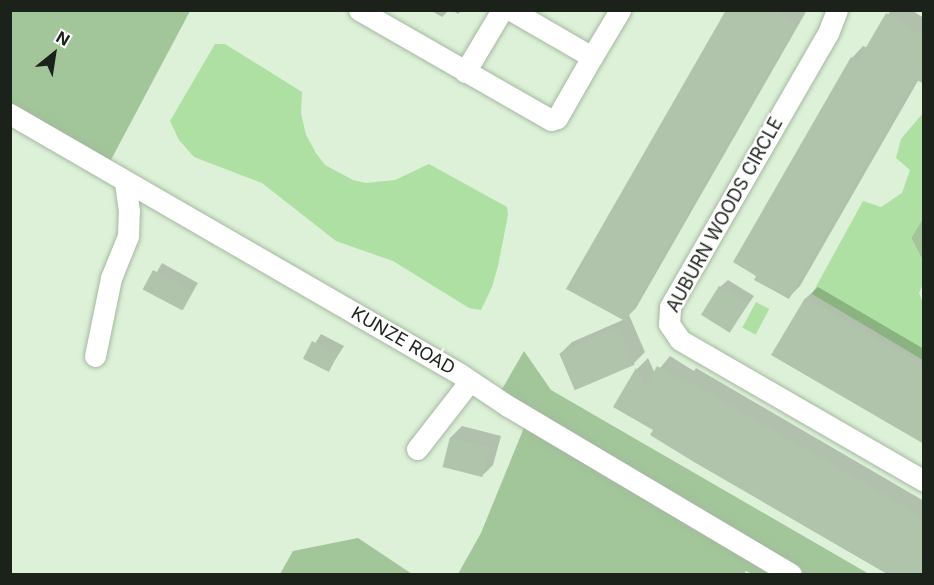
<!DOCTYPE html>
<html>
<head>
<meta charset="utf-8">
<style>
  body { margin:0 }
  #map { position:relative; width:934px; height:585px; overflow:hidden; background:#dcf1d8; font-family:Inter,sans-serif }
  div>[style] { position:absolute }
  .green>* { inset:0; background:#a2c59a }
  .water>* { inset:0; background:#ade0a2; transform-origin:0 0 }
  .shadow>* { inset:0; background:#0003; transform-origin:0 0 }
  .building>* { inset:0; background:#b0c4ac; transform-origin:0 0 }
  .roads { filter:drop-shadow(0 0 2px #a5b8a0) drop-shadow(0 0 2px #a5b8a0) }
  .minor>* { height:21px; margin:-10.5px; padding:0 10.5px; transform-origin:10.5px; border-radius:10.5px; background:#fff }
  span { translate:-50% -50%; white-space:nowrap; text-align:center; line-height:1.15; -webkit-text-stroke:5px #fff; paint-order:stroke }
  .street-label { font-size:18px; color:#1b2219 }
  .frame { position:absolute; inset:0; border:12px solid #1b2219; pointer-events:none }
  .north { position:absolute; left:24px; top:24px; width:60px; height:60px; -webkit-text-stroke:4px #fff; paint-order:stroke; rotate:30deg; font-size:16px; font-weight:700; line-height:24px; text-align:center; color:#1b2219 }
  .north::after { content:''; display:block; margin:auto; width:21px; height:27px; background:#1b2219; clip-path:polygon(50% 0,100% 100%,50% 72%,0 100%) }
</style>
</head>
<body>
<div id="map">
  <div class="green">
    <i style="clip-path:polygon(11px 11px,190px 11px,104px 173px,11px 121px)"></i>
    <i style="clip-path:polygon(923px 218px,923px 261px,911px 238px)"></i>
    <i style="clip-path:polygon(524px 351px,551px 390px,869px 574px,752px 574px,746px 571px,744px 574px,458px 574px,481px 533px,532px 408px,501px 391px)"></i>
    <i style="clip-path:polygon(358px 538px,412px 574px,280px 574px,293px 551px)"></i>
  </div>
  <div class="water">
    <i style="clip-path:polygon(215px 44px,225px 44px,302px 92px,301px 113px,306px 135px,316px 153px,325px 165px,353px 180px,366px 183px,395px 180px,429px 164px,507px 207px,508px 215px,498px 266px,492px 287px,481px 310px,469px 308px,393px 261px,336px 241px,262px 183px,194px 157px,179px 140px,170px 121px)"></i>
    <i style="clip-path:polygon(923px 113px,923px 218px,911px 238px,923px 261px,923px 284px,919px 293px,923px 303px,923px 360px,812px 294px,863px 201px,881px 207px,902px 193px,910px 170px,896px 158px,901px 139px)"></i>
    <i style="left:756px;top:302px;width:15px;height:29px;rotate:28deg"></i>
  </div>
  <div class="shadow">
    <i style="clip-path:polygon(430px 10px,449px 10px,442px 17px)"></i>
    <i style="clip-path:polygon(452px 10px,462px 10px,458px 14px)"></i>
    <i style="clip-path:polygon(728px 10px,807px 10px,636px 308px,629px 315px,645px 352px,634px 363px,561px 353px,572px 342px,625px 319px)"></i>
    <i style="clip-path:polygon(891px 10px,911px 10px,924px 18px,924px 80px,919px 79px,800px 286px,789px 297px,735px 262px,852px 58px,863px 46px,867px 48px)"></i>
    <i style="left:162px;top:263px;width:41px;height:31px;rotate:29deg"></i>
    <i style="clip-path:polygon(728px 280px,754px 296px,730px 331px,720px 287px)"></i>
    <i style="clip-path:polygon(818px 287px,924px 349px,924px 442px,773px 354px,806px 298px)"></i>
    <i style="clip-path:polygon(321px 334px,344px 346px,328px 371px,305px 359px)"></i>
    <i style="clip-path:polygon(670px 356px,694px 371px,696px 368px,924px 501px,924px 574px,890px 574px,652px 435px,655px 430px,615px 406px,637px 369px,648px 358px,655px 374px)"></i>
    <i style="clip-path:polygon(462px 426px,501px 436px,493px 465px,482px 476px,451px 437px)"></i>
  </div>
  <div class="building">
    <i style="clip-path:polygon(726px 10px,774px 10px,796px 24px,625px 321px,566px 289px)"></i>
    <i style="clip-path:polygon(886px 13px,924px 36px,924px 84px,915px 79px,789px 299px,754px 280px,756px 276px,733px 262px,851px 57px,858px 61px)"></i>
    <i style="left:153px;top:270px;width:44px;height:22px;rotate:28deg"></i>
    <i style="left:719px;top:286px;width:34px;height:34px;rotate:32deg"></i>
    <i style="clip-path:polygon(805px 298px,924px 365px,924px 444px,771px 355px)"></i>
    <i style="left:619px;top:328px;width:40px;height:65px;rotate:67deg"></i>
    <i style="left:312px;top:341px;width:29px;height:20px;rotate:27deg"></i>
    <i style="clip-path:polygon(657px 366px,682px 381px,684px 379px,924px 518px,924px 574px,887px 574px,694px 462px,650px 435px,653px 430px,613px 407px,636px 368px,645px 388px)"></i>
    <i style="left:450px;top:437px;width:41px;height:31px;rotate:14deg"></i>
  </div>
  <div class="roads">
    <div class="minor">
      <i style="left:359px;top:10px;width:221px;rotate:29.8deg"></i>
      <i style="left:551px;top:120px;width:6px;rotate:-18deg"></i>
      <i style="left:557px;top:118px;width:70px;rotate:-60.2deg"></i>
      <i style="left:592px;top:57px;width:94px;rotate:-149.9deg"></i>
      <i style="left:837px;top:10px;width:25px;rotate:111deg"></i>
      <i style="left:828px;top:33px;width:316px;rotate:120deg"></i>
      <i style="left:670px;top:307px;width:17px;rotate:93deg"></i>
      <i style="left:669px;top:324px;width:19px;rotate:55deg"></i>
      <i style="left:680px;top:340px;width:282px;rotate:30deg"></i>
      <i style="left:592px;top:57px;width:55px;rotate:-59.2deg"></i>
      <i style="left:465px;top:72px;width:72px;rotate:-59.2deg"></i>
      <i style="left:10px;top:114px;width:520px;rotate:30.02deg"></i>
      <i style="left:460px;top:374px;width:58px;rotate:33.7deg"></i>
      <i style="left:508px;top:406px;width:329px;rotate:30.7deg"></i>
      <i style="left:95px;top:356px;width:80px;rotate:-78.4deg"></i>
      <i style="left:111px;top:278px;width:45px;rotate:-68deg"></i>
      <i style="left:128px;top:236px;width:25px;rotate:-88deg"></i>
      <i style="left:129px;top:211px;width:30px;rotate:-98deg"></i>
      <i style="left:417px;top:449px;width:86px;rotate:-52.1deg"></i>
    </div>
  </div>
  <div class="street-label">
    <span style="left:725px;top:215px;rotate:-61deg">AUBURN WOODS CIRCLE</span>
    <span style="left:403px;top:341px;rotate:30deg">KUNZE ROAD</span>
  </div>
  <div class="frame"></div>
  <div class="north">N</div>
</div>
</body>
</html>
